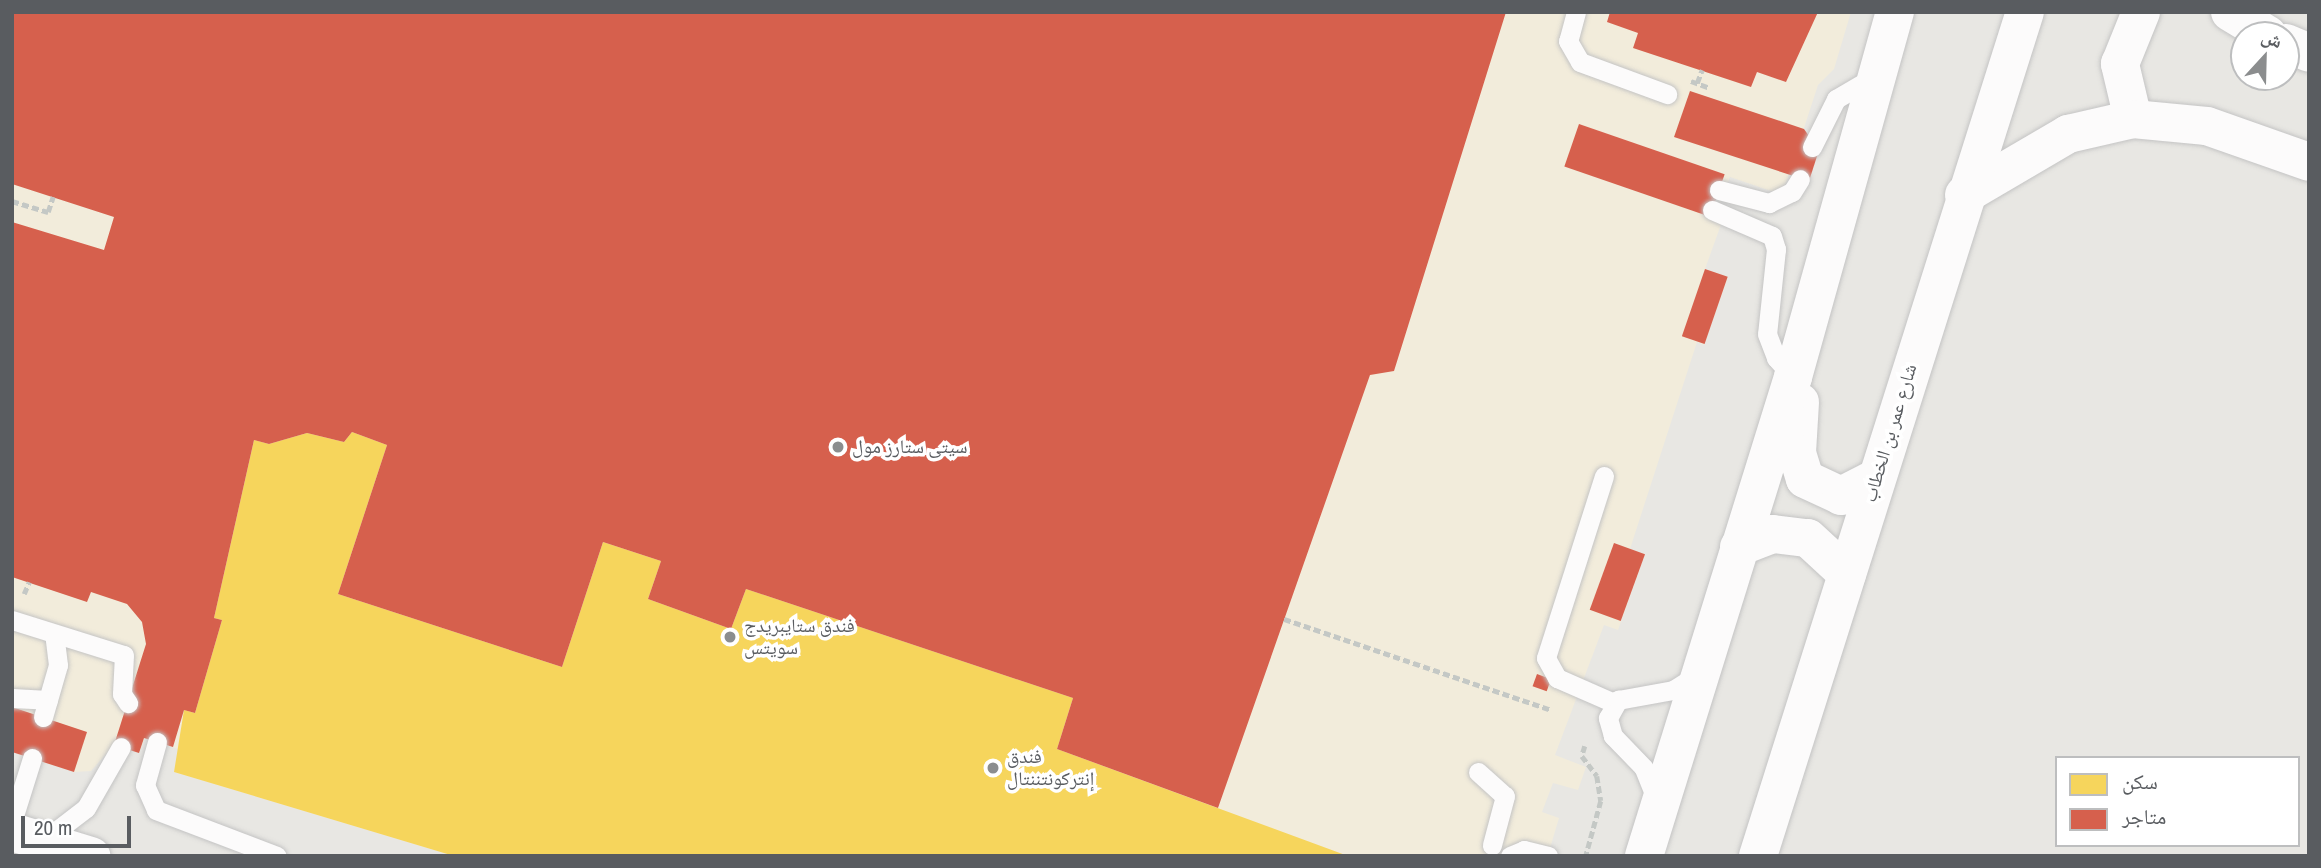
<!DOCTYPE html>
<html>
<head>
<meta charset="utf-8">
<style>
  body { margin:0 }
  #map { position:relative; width:2321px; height:868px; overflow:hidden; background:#e8e7e3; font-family:"Archivo Narrow","Noto Naskh Arabic",sans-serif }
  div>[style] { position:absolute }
  .commercial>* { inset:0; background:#f2ecdb }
  .homes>* { inset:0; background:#f6d55c }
  .shops>* { inset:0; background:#d6604d; transform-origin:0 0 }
  .path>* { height:4.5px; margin-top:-2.25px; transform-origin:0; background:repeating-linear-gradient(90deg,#c4c8c5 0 7px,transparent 0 10.5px) }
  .roads { filter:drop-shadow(0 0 2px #c4c4c4) drop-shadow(0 0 2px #c4c4c4) }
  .lane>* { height:19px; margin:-9.5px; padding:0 9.5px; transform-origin:9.5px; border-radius:9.5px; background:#fcfbfb }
  .secondary>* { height:38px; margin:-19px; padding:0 19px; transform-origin:19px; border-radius:19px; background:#fcfbfb }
  .dots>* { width:19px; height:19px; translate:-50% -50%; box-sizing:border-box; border:4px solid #fff; border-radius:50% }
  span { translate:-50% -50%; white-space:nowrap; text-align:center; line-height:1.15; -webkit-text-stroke:7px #fff; paint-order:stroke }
  .street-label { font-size:19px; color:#595c60 }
  .poi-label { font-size:19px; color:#595c60 }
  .left { translate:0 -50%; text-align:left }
  .frame { position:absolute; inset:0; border:14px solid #595c60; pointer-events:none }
  .legend { position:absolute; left:2055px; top:756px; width:245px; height:91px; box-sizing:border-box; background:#fff; border:2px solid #bdbebf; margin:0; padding:9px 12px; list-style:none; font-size:21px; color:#595c60 }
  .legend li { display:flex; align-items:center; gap:14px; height:35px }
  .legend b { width:35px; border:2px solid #bdbebf }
  .north { position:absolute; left:2230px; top:21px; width:70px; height:70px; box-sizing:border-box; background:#fff; border:2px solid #bdbebf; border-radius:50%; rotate:22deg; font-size:19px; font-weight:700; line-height:28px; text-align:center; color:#595c60 }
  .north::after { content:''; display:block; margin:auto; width:24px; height:32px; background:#8b8d8e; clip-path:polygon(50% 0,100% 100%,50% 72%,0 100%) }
  .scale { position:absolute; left:21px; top:816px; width:110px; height:32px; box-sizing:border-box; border:4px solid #595c60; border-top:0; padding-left:9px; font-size:21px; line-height:24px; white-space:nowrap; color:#595c60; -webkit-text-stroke:5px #fff; paint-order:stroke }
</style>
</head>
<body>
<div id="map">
  <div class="commercial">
    <i style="clip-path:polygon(12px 12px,1851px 12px,1834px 69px,1818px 85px,1785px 186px,1774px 192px,1730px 177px,1716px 216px,1723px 219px,1705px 269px,1728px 277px,1704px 345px,1697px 342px,1630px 549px,1645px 554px,1618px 630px,1604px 625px,1555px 755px,1586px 767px,1578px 790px,1553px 783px,1542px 812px,1559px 818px,1550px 848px,1562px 856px,454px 856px,174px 772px,181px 750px,145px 738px,139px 753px,114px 745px,91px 771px,74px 772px,12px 752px)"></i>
  </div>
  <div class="homes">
    <i style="clip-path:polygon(352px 432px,387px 445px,338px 594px,562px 667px,603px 542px,661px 561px,648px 599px,731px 629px,746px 589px,1073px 698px,1057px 749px,1348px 856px,454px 856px,174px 772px,184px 710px,195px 713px,222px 620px,214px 618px,254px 440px,269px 444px,307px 433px,344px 442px)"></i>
  </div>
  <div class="shops">
    <i style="clip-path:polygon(12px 12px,21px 14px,1506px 12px,1394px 371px,1370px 375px,1218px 808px,1057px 749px,1073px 698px,746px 589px,731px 629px,648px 599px,661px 561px,603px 542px,562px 667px,338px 594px,387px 445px,352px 432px,344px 442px,307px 433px,269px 444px,254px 440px,214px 618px,222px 620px,195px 713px,184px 710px,173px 747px,144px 738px,139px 753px,114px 745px,146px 644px,142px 622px,127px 604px,91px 592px,87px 602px,12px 577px,12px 222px,104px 250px,114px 217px,12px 184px)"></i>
    <i style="clip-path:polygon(1610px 12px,1818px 12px,1786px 82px,1757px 72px,1751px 87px,1633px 48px,1638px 33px,1607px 22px)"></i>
    <i style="clip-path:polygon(1690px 91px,1804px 129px,1819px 150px,1809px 181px,1674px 137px)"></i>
    <i style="left:1579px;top:124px;width:154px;height:45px;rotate:19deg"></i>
    <i style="left:1705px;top:269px;width:24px;height:71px;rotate:19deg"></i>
    <i style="left:1614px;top:543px;width:33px;height:71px;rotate:20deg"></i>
    <i style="left:1537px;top:674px;width:15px;height:13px;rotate:20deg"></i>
    <i style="clip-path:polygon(12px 707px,87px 732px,74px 772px,12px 752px)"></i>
  </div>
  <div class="path">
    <i style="left:1691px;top:81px;width:20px;rotate:20deg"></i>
    <i style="left:1697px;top:83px;width:14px;rotate:-69deg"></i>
    <i style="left:12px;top:201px;width:38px;rotate:17deg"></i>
    <i style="left:48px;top:212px;width:16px;rotate:-72deg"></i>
    <i style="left:24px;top:594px;width:13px;rotate:-67deg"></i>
    <i style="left:1284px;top:619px;width:283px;rotate:18.8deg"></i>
    <i style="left:1585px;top:746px;width:10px;rotate:107deg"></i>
    <i style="left:1582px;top:756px;width:25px;rotate:53deg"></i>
    <i style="left:1597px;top:776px;width:25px;rotate:81deg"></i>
    <i style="left:1601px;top:801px;width:57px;rotate:105.3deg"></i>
  </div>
  <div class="roads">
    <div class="lane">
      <i style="left:1576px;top:12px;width:30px;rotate:105deg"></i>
      <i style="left:1568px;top:41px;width:24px;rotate:60deg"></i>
      <i style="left:1580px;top:62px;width:93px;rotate:20.2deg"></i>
      <i style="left:1812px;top:147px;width:54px;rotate:-63.4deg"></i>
      <i style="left:1836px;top:99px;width:48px;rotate:-30.3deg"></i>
      <i style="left:1719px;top:190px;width:52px;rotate:14.6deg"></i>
      <i style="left:1769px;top:203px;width:25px;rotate:-26deg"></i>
      <i style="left:1792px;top:192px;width:15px;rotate:-58deg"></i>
      <i style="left:1712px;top:210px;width:65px;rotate:23.4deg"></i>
      <i style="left:1772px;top:236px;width:14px;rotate:73deg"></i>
      <i style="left:1776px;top:249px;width:85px;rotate:96deg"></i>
      <i style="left:1767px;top:334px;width:26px;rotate:69deg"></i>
      <i style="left:1776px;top:358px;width:25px;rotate:48deg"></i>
      <i style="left:1604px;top:476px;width:191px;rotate:107.7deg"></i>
      <i style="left:1546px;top:658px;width:23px;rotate:61deg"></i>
      <i style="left:1557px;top:678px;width:62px;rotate:23.7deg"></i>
      <i style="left:12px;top:620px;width:117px;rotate:17.4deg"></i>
      <i style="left:124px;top:655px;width:39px;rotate:93deg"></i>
      <i style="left:122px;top:694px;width:11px;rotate:56deg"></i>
      <i style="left:12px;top:698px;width:36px;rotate:3deg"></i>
      <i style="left:43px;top:717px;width:54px;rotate:-73.9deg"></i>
      <i style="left:58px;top:665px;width:31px;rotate:-97deg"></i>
      <i style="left:157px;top:742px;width:45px;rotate:105.6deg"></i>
      <i style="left:145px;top:785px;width:27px;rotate:66deg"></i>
      <i style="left:156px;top:810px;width:129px;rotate:20.8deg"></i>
      <i style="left:1478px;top:772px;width:36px;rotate:42deg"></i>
      <i style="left:1505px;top:796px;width:51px;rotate:104.9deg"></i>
      <i style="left:1657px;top:801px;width:35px;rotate:-112deg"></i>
      <i style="left:1644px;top:768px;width:45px;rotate:-134.1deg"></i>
      <i style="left:1613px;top:736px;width:19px;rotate:-106deg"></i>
      <i style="left:1608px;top:718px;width:21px;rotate:-61deg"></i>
      <i style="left:1618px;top:700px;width:56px;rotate:-10.3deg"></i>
      <i style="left:1673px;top:690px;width:31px;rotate:-32deg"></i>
      <i style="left:12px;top:822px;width:67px;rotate:-72.6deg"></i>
      <i style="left:43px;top:841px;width:54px;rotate:-37.5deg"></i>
      <i style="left:86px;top:808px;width:70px;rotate:-60.2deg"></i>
      <i style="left:1510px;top:856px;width:15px;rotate:-23deg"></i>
      <i style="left:1524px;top:850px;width:25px;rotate:14deg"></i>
    </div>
    <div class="secondary">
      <i style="left:2230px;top:12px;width:44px;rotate:31.2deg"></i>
      <i style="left:2286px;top:43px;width:25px;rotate:23deg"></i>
      <i style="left:2133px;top:119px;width:57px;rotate:-103.3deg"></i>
      <i style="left:2120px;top:64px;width:56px;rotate:-68deg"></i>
      <i style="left:1964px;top:195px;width:121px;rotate:-30.4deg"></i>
      <i style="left:2068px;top:134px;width:67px;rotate:-13deg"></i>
      <i style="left:2133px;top:119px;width:74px;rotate:5.4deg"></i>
      <i style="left:2207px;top:126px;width:108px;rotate:19.4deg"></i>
      <i style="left:1800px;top:402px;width:51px;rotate:93.4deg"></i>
      <i style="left:1797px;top:453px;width:27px;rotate:73deg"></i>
      <i style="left:1805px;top:479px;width:40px;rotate:25deg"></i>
      <i style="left:1841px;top:496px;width:39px;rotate:-27deg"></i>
      <i style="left:1739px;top:547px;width:36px;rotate:-21deg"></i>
      <i style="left:1773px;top:534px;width:35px;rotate:7deg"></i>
      <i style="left:1808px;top:538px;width:53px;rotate:42.7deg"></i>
      <i style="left:12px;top:832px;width:83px;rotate:16.9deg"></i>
      <i style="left:1644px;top:856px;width:502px;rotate:-72.72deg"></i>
      <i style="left:1793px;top:377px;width:379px;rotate:-74.4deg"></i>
      <i style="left:1758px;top:856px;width:885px;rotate:-72.45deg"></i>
    </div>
  </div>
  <div class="dots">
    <i style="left:838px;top:447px;background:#8b8d8e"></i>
    <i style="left:730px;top:637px;background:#8b8d8e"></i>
    <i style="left:993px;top:768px;background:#8b8d8e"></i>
  </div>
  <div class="street-label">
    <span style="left:1890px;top:433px;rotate:-73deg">شارع عمر بن الخطاب</span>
  </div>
  <div class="poi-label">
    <span class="left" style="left:852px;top:447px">سيتى ستارز مول</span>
    <span class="left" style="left:744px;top:637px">فندق ستايبريدج<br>سويتس</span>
    <span class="left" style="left:1007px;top:768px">فندق<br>إنتركونتننتال</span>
  </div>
  <div class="frame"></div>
  <ul class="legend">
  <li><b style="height:19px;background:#f6d55c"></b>سكن</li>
  <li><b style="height:19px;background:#d6604d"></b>متاجر</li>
  </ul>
  <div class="north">ش</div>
  <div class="scale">20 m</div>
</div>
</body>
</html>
